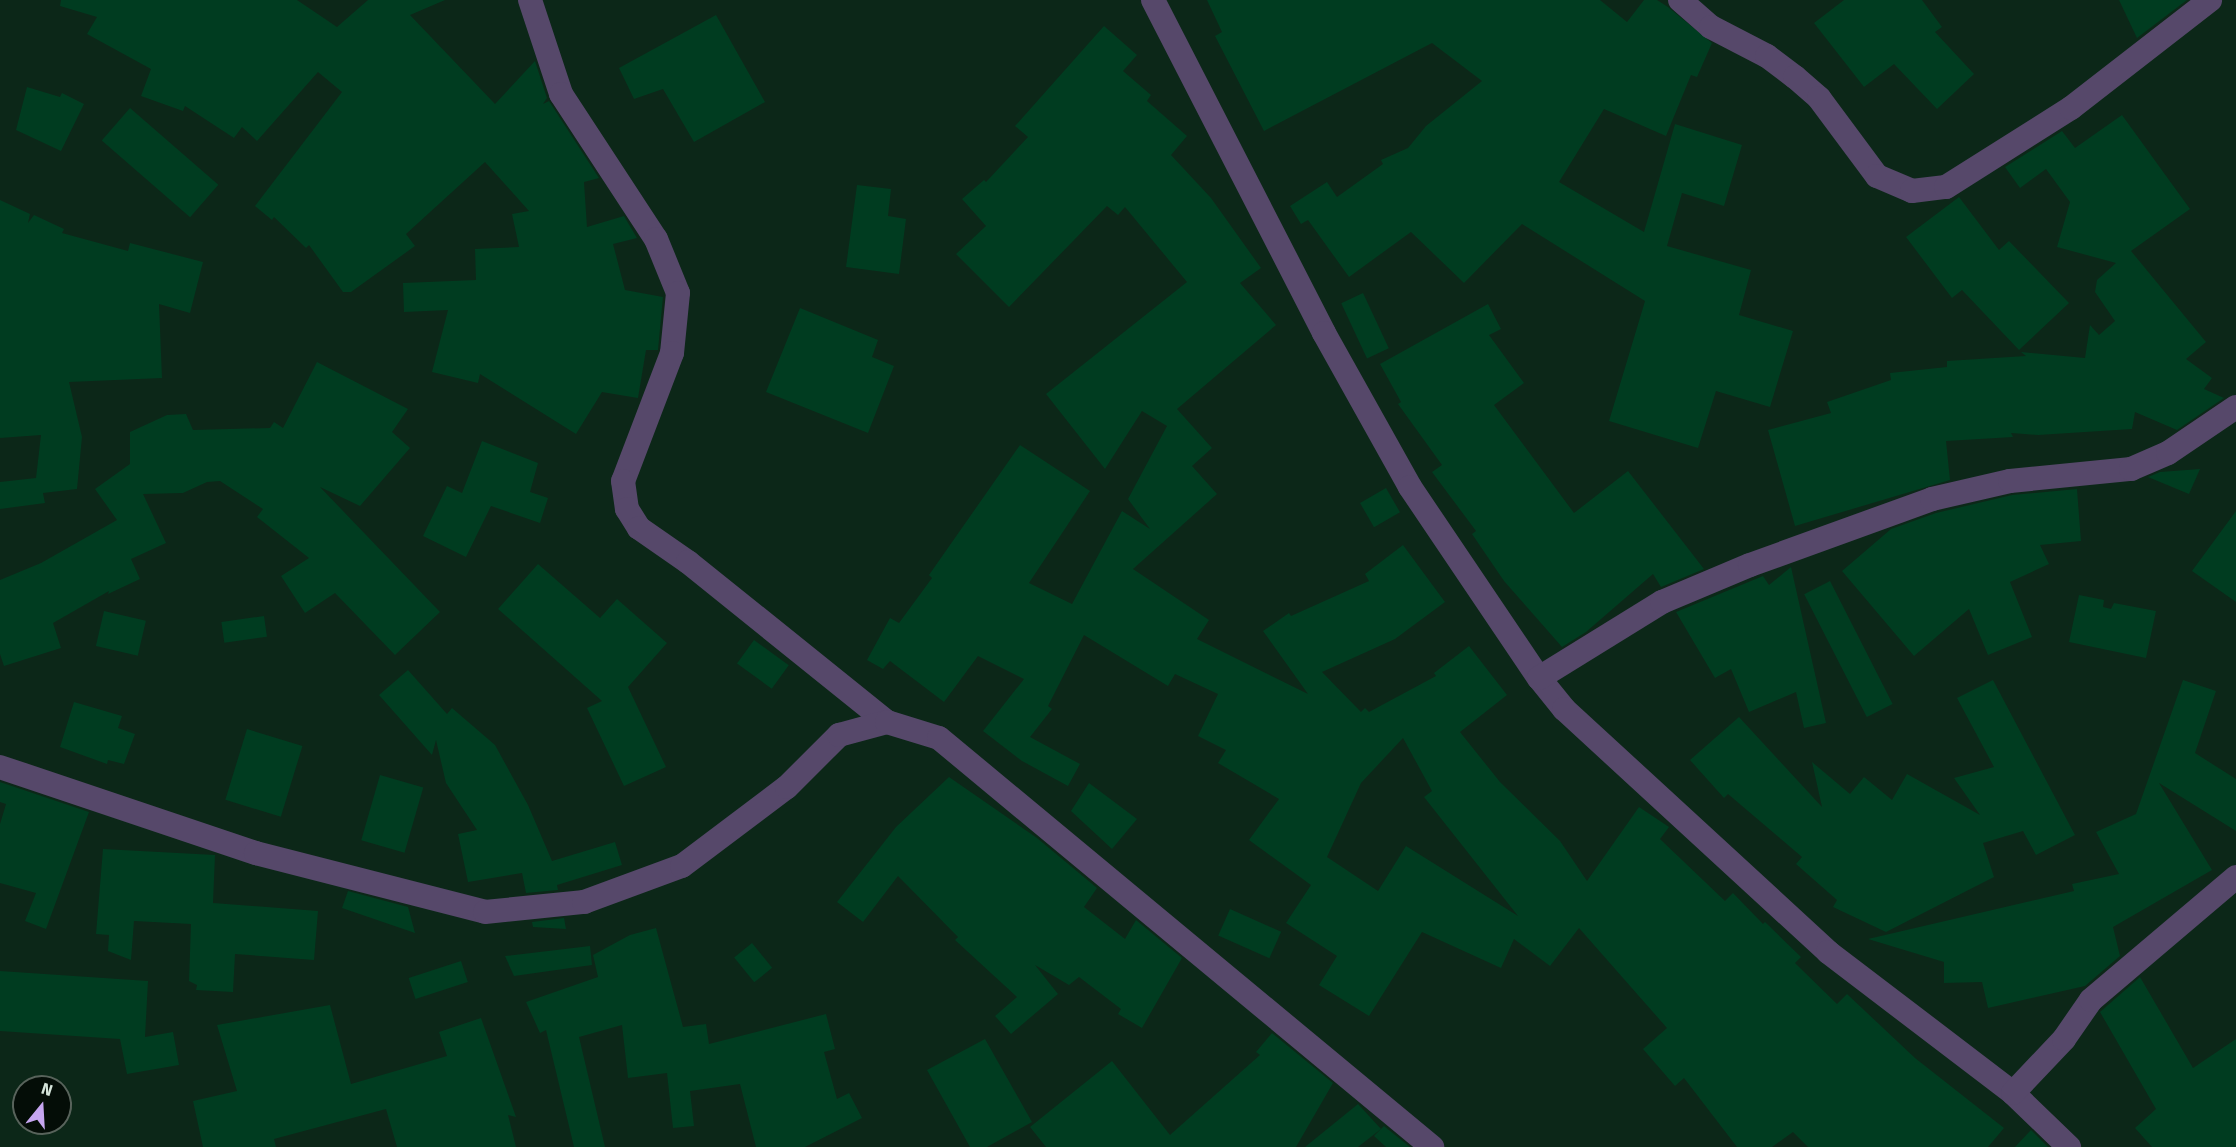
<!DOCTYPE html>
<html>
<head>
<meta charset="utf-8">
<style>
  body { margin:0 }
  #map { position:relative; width:2236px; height:1147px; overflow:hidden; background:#0c2718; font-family:"Fira Sans",sans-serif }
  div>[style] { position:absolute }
  .building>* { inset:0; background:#003c20; transform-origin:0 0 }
  .minor>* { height:24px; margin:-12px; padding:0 12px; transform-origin:12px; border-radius:12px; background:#56486a }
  span { translate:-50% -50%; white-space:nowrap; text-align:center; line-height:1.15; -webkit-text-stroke:6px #040d07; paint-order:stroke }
  .north { position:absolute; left:12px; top:1075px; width:60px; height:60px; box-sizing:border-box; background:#040d07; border:2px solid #58635b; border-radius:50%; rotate:18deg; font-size:16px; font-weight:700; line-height:24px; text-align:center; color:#d5e4da }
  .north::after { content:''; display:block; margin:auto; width:21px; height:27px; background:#c6a6f0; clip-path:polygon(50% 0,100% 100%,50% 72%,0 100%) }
</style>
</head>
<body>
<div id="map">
  <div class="building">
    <i style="clip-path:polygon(61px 0,297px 0,337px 27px,368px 0,445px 0,410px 15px,495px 104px,535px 61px,547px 98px,543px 104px,549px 101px,599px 178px,584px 182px,587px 227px,624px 216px,637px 238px,613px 244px,625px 290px,663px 297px,658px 350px,646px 350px,638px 398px,602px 392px,576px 434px,480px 374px,478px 383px,432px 372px,448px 310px,404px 312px,403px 283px,476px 280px,475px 249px,519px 247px,512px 214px,529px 211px,485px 162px,406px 234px,415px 246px,351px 292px,343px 292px,309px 245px,306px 248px,274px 217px,272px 220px,255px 206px,342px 92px,318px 72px,257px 141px,242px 127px,234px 138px,185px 106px,183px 111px,141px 96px,151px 69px,87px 34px,97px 17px,60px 6px)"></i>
    <i style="clip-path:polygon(1207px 0,1600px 0,1627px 22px,1644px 0,1657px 0,1668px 7px,1712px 43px,1697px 77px,1691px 75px,1666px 136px,1604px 109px,1559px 182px,1644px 232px,1675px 124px,1742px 145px,1724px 206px,1682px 193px,1667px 246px,1751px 270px,1739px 315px,1793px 331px,1770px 407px,1716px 391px,1698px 448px,1609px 421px,1645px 301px,1522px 224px,1464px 283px,1411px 232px,1349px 277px,1308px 220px,1301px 224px,1290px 206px,1327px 182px,1337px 197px,1383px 164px,1381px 160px,1408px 148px,1426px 126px,1482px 81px,1432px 43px,1264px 131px,1215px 36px,1222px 32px)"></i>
    <i style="clip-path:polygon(1844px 0,1922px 0,1942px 27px,1935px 32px,1974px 74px,1937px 109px,1894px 64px,1864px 87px,1814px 23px)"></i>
    <i style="clip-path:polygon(2119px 0,2187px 0,2137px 38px)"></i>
    <i style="clip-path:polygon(716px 15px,765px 102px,694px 142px,663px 89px,634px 99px,619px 68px)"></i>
    <i style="clip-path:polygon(evenodd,1104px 26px,1137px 55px,1123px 71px,1151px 95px,1147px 101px,1187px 136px,1171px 155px,1211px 198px,1261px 268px,1240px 283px,1276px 325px,1177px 409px,1212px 448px,1192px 466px,1217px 494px,1133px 569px,1209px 620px,1197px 639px,1308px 694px,1263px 631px,1289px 613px,1291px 616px,1369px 581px,1365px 574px,1403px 545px,1445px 602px,1395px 639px,1322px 672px,1361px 712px,1365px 708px,1369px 712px,1436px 676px,1434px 673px,1469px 646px,1507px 695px,1460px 732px,1500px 782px,1560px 841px,1587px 881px,1639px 807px,1669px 827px,1660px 839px,1725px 901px,1733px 893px,1763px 924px,1765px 922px,1801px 957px,1795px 963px,1837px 1004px,1847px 994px,1915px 1058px,2004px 1128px,1988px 1147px,1808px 1147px,1793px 1132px,1772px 1147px,1737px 1147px,1684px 1078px,1675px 1086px,1643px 1049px,1667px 1028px,1579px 928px,1550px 966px,1514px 939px,1501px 968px,1422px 932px,1369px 1016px,1319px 985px,1337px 956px,1286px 923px,1311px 885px,1249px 840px,1279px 799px,1218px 763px,1226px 750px,1198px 736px,1218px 694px,1175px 674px,1168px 686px,1084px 635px,1048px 706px,1052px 709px,1030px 737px,1080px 764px,1068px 786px,1022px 761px,983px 731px,1024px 679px,978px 656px,944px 702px,890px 661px,883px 669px,867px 660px,890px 618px,899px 623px,932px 578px,929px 575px,1020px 445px,1090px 491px,1029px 583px,1072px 604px,1122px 511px,1150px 529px,1128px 499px,1167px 426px,1142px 411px,1105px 469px,1046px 394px,1187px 282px,1125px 207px,1118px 215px,1107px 206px,1009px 307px,956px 254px,986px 226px,962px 199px,984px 180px,986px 182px,1028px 137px,1015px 126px,1104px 26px,1403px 738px,1432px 791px,1424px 797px,1518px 916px,1406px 846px,1378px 891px,1327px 857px,1361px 783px,1403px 738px)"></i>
    <i style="clip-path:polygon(27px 87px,60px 97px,62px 93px,84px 104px,61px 151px,16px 130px)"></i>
    <i style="left:130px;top:108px;width:117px;height:43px;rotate:41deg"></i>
    <i style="clip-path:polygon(2122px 115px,2190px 209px,2131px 251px,2206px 342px,2186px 359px,2212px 378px,2204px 389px,2224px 398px,2177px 430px,2135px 412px,2132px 429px,2038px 435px,2011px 433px,2013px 437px,1946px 441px,1950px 480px,1795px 526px,1768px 430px,1831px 413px,1827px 402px,1891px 380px,1890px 373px,1947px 367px,1947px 361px,2026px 356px,2021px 352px,2085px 358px,2090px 325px,2099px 335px,2115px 321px,2095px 292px,2097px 280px,2116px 263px,2057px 247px,2070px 202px,2046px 169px,2020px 188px,2005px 167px,2062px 131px,2075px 148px)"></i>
    <i style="clip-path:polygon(857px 185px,891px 189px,888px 216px,906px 219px,899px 274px,846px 267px)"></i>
    <i style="clip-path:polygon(1959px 197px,1999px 250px,2009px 241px,2069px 303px,2019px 350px,1962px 290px,1952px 298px,1906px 237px)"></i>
    <i style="clip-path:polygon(0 200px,30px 214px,28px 223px,34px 215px,64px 229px,62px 233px,128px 251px,130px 243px,203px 262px,190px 313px,159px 304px,162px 378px,69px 382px,82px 437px,77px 489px,43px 493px,45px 503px,0 509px,0 482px,36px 478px,41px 435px,0 438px)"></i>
    <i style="left:1363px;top:293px;width:61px;height:24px;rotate:65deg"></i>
    <i style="clip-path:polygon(1488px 304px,1501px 329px,1489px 335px,1524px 383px,1494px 405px,1574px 513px,1628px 471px,1704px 569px,1661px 587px,1653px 574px,1586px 632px,1562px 647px,1504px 581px,1472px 534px,1476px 531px,1432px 472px,1442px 465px,1398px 404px,1401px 402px,1380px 364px)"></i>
    <i style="clip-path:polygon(800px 308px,878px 340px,872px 357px,894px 366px,868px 433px,766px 392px)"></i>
    <i style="clip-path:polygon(317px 362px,408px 409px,392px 432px,410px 448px,360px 506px,320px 487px,440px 612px,395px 655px,335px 593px,305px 613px,281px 576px,309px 558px,257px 517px,263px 509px,220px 481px,207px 482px,183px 493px,143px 494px,166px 543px,131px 559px,140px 579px,108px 594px,109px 591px,53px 623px,61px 648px,4px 666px,0 654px,0 580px,41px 563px,117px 520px,95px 489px,130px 464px,130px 432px,167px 415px,186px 414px,193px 430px,270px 428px,274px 422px,283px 428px)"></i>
    <i style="clip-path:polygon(482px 441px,538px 463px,530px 492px,548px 498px,540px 523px,491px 506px,466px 557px,423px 536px,447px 486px,462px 493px)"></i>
    <i style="clip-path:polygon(2200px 469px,2189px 494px,2148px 477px,2160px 472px)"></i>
    <i style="left:1386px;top:488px;width:28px;height:30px;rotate:60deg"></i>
    <i style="clip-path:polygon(2077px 489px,2081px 541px,2040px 545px,2049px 564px,2010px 582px,2032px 637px,1988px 655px,1969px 609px,1914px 656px,1842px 571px,1891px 529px,1936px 513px,2012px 495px)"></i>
    <i style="clip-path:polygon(2236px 511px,2236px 602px,2192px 571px)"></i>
    <i style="clip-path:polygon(538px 564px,600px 618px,617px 599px,667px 643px,628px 687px,666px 767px,624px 786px,587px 708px,602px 701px,498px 609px)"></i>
    <i style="clip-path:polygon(1791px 567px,1826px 723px,1804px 728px,1796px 692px,1749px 712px,1731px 669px,1715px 678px,1676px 612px,1763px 576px,1769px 585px)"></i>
    <i style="left:1830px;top:581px;width:138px;height:29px;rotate:63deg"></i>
    <i style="clip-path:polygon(2079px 595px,2104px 600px,2103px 607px,2111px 609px,2114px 603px,2156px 611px,2146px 658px,2069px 642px)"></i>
    <i style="left:104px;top:611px;width:43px;height:36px;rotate:13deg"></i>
    <i style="left:264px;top:616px;width:21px;height:43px;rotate:82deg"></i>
    <i style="left:754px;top:640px;width:43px;height:29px;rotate:36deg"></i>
    <i style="clip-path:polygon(408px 670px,447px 714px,452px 708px,495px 745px,528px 805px,552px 861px,615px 842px,622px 865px,557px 885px,558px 890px,526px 893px,522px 873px,468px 882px,458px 834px,477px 830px,446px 783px,436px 740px,432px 755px,379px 695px)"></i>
    <i style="clip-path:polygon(1993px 680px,2075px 835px,2036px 855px,2023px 831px,1983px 843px,1994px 877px,1886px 932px,1833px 907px,1837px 900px,1796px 864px,1802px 857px,1728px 794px,1724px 798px,1690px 760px,1739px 717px,1822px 807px,1812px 762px,1850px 794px,1864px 777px,1892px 800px,1907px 774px,1980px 815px,1954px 778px,1994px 767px,1957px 698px)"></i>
    <i style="clip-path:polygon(2183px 680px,2216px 691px,2195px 753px,2236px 779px,2236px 831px,2159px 783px,2212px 870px,2113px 927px,2120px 956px,2085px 986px,1988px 1008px,1982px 982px,1944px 983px,1944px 962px,1868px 939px,2074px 891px,2072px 884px,2119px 874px,2096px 832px,2136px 814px)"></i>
    <i style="clip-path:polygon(74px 702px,122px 716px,118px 728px,135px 734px,124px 764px,108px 760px,107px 764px,60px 747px)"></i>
    <i style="left:247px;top:729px;width:58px;height:74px;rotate:17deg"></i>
    <i style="left:380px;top:775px;width:45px;height:68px;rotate:16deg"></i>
    <i style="clip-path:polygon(949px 777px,1037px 838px,1097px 888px,1084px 907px,1125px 939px,1136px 920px,1182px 958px,1142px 1028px,1118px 1014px,1121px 1009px,1079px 977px,1069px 985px,1035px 965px,1058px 994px,1011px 1034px,995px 1016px,1017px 997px,955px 940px,958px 937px,898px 876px,863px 922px,837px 902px,896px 827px)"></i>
    <i style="clip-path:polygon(0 782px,89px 812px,46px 929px,25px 921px,36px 893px,0 883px,0 824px,6px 804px,0 802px)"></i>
    <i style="clip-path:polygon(1089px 783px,1137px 819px,1112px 849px,1071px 811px)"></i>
    <i style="clip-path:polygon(103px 849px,215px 855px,213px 903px,318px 911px,314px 960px,235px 954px,233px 992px,196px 990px,197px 985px,189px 981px,191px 924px,134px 921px,131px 960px,108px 951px,109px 935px,96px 934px)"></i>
    <i style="clip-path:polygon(348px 891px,408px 907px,415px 933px,342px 908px)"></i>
    <i style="left:1230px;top:909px;width:56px;height:29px;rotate:24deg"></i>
    <i style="clip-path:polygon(564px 918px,566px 929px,533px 927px,532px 922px)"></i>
    <i style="clip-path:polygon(656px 928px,683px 1027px,706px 1024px,709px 1044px,826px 1014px,835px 1049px,824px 1052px,837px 1099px,849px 1093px,862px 1118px,805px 1147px,756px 1147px,740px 1084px,690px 1091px,694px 1126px,673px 1128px,667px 1073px,628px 1078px,622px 1025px,579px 1037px,605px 1147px,574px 1147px,546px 1030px,540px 1033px,526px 1002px,598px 977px,593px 955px,630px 935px)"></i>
    <i style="left:752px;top:943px;width:32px;height:23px;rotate:51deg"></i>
    <i style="clip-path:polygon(590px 946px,592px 965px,514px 976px,505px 956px)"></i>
    <i style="left:461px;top:961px;width:22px;height:55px;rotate:72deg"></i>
    <i style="clip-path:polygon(0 971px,148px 981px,145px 1037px,173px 1032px,179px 1065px,127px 1074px,120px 1039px,0 1031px)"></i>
    <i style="clip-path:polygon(2140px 977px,2193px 1068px,2236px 1039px,2236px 1147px,2152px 1147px,2135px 1128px,2156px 1109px,2100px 1012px)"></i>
    <i style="clip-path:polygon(330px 1005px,351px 1084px,447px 1056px,439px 1032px,481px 1018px,516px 1117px,508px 1115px,516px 1147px,397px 1147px,386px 1109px,274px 1139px,276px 1147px,203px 1147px,193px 1101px,237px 1091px,217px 1025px)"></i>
    <i style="clip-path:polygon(1272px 1033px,1333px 1083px,1296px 1147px,1046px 1147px,1030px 1127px,1112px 1061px,1170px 1135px,1260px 1055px,1256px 1052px)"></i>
    <i style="clip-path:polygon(985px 1039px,1032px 1122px,987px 1147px,970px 1147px,927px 1070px)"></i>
    <i style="clip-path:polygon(1358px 1104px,1381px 1129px,1358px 1147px,1305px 1147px)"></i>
    <i style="clip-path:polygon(1384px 1126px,1410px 1147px,1386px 1147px,1374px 1136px)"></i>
    <i style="clip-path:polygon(2031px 1130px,2048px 1147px,2015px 1147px)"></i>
  </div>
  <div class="minor">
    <i style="left:530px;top:0;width:99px;rotate:71.7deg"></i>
    <i style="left:561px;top:94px;width:173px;rotate:56.8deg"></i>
    <i style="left:656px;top:239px;width:58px;rotate:67.8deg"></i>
    <i style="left:678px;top:293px;width:60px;rotate:95.7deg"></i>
    <i style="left:672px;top:353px;width:137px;rotate:110.9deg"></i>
    <i style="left:623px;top:481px;width:28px;rotate:82deg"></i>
    <i style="left:627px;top:509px;width:22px;rotate:58deg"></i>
    <i style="left:639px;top:528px;width:60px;rotate:34.8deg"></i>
    <i style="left:688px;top:562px;width:255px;rotate:38.8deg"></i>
    <i style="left:1153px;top:0;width:374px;rotate:62.8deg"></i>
    <i style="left:1324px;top:333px;width:176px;rotate:60.8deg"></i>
    <i style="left:1410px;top:487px;width:230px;rotate:56deg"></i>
    <i style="left:1539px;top:678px;width:40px;rotate:51deg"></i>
    <i style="left:1564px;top:709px;width:359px;rotate:42.6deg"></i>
    <i style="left:1828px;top:952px;width:233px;rotate:37.3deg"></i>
    <i style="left:2013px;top:1093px;width:78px;rotate:44deg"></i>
    <i style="left:1680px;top:0;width:41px;rotate:41.1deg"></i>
    <i style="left:1711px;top:27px;width:63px;rotate:27.4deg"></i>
    <i style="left:1767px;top:56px;width:35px;rotate:37deg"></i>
    <i style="left:1795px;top:77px;width:32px;rotate:41deg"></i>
    <i style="left:1819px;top:98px;width:97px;rotate:53.4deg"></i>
    <i style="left:1877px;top:176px;width:38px;rotate:23deg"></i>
    <i style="left:1912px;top:191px;width:34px;rotate:-7deg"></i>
    <i style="left:1946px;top:187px;width:148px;rotate:-32.3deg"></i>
    <i style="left:2071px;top:108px;width:176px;rotate:-37.8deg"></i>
    <i style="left:1539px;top:678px;width:145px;rotate:-31.7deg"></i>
    <i style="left:1662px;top:602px;width:95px;rotate:-22.8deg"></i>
    <i style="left:1750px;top:565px;width:194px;rotate:-19.9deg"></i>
    <i style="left:1932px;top:499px;width:80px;rotate:-13deg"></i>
    <i style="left:2010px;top:481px;width:122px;rotate:-5.7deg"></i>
    <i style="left:2131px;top:469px;width:40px;rotate:-23.4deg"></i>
    <i style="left:2168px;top:453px;width:82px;rotate:-34.1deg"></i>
    <i style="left:0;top:767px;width:270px;rotate:18.6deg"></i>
    <i style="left:256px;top:853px;width:236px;rotate:14.4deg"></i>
    <i style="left:485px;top:912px;width:100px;rotate:-5.8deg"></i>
    <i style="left:584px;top:902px;width:104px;rotate:-20.2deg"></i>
    <i style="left:682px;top:866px;width:131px;rotate:-37deg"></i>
    <i style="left:787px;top:787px;width:74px;rotate:-45deg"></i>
    <i style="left:839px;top:735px;width:50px;rotate:-15.2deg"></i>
    <i style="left:887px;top:722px;width:54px;rotate:17.1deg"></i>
    <i style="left:939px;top:738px;width:641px;rotate:39.68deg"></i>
    <i style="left:2013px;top:1093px;width:74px;rotate:-46.6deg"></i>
    <i style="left:2064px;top:1039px;width:47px;rotate:-55.3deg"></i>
    <i style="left:2091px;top:1000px;width:190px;rotate:-40.3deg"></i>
  </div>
  <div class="north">N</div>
</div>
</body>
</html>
